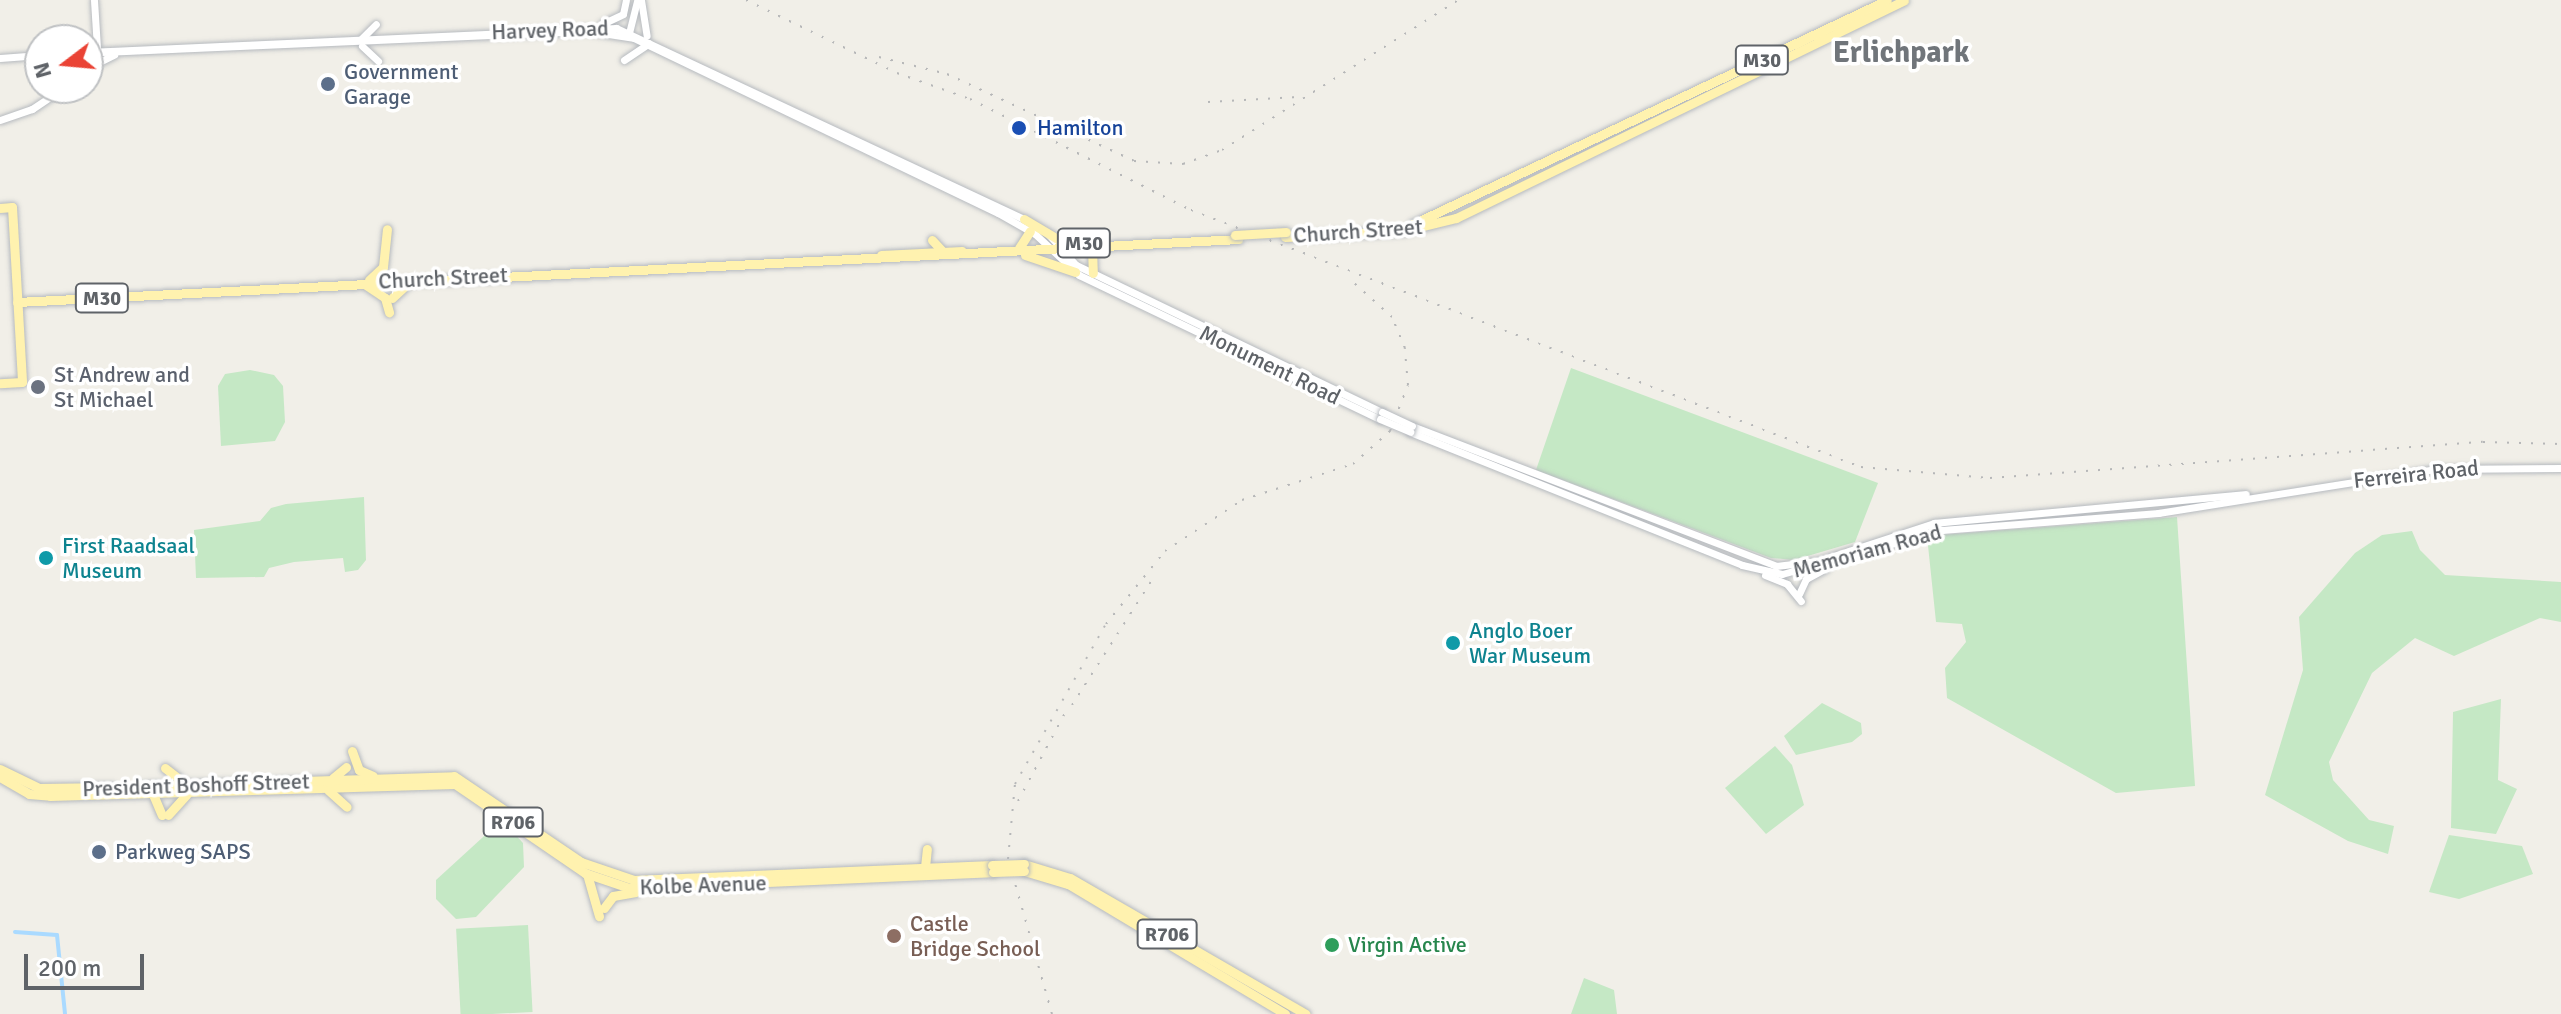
<!DOCTYPE html>
<html>
<head>
<meta charset="utf-8">
<style>
  body { margin:0 }
  #map { position:relative; width:2561px; height:1014px; overflow:hidden; background:#f1efe8; font-family:Signika,sans-serif }
  div>[style] { position:absolute }
  .green>* { inset:0; background:#c5e8c5; transform-origin:0 0 }
  .canal>* { height:4px; margin:-2px; padding:0 2px; transform-origin:2px; border-radius:2px; background:#aadaff }
  .roads { filter:drop-shadow(0 0 2px #b6babf) drop-shadow(0 0 2px #b6babf) }
  .secondary>* { height:7px; margin:-3.5px; padding:0 3.5px; transform-origin:3.5px; border-radius:3.5px; background:#fff }
  .primary>* { height:9px; margin:-4.5px; padding:0 4.5px; transform-origin:4.5px; border-radius:4.5px; background:#fff2af }
  .rail>* { height:2px; margin-top:-1px; transform-origin:0; background:repeating-linear-gradient(90deg,#b6b7b8 0 2px,transparent 0 12px) }
  .bridges { filter:drop-shadow(0 0 2px #b6babf) drop-shadow(0 0 2px #b6babf) }
  .secondary-bridge>* { height:7px; margin:-3.5px; padding:0 3.5px; transform-origin:3.5px; border-radius:3.5px; background:#fff }
  .primary-bridge>* { height:9px; margin:-4.5px; padding:0 4.5px; transform-origin:4.5px; border-radius:4.5px; background:#fff2af }
  .dots>* { width:22px; height:22px; translate:-50% -50%; box-sizing:border-box; border:4px solid #fff; border-radius:50% }
  span { translate:-50% -50%; white-space:nowrap; text-align:center; line-height:1.15; -webkit-text-stroke:7px #fff; paint-order:stroke }
  .shield-label span { padding:2px 6px; background:#fff; border:2px solid; border-radius:6px; -webkit-text-stroke-width:0 }
  .shield-label { font-size:20px; color:#5f6368; font-weight:700 }
  .street-label { font-size:22px; color:#5f6368 }
  .service-label { font-size:22px; color:#4e5e75 }
  .left { translate:0 -50%; text-align:left }
  .transit-label { font-size:22px; color:#164399 }
  .worship-label { font-size:22px; color:#5b616d }
  .culture-label { font-size:22px; color:#0d838f }
  .education-label { font-size:22px; color:#785e54 }
  .leisure-label { font-size:22px; color:#27864d }
  .district-label { font-size:30px; color:#70757a; font-weight:700 }
  .north { position:absolute; left:24px; top:24px; width:80px; height:80px; box-sizing:border-box; background:#fff; border:2px solid #bfc1c3; border-radius:50%; rotate:254deg; font-size:22px; font-weight:700; line-height:32px; text-align:center; color:#5f6368 }
  .north::after { content:''; display:block; margin:auto; width:28px; height:36px; background:#ea4335; clip-path:polygon(50% 0,100% 100%,50% 72%,0 100%) }
  .scale { position:absolute; left:24px; top:954px; width:120px; height:36px; box-sizing:border-box; border:4px solid #5f6368; border-top:0; padding-left:10px; font-size:24px; line-height:28px; white-space:nowrap; color:#5f6368; -webkit-text-stroke:6px #fff; paint-order:stroke }
</style>
</head>
<body>
<div id="map">
  <div class="green">
    <i style="clip-path:polygon(1571px 368px,1878px 483px,1855px 542px,1794px 560px,1771px 558px,1536px 470px)"></i>
    <i style="clip-path:polygon(250px 370px,274px 375px,283px 386px,285px 422px,275px 441px,221px 446px,218px 386px,225px 374px)"></i>
    <i style="clip-path:polygon(364px 497px,366px 560px,358px 570px,345px 572px,343px 558px,294px 562px,269px 568px,264px 577px,196px 578px,194px 530px,260px 521px,271px 508px,286px 504px)"></i>
    <i style="clip-path:polygon(2177px 517px,2195px 786px,2116px 793px,1947px 698px,1945px 668px,1966px 642px,1962px 624px,1936px 622px,1927px 536px)"></i>
    <i style="clip-path:polygon(2412px 531px,2420px 550px,2445px 575px,2561px 582px,2561px 622px,2540px 618px,2454px 656px,2415px 638px,2372px 673px,2329px 762px,2333px 780px,2369px 820px,2394px 826px,2388px 854px,2348px 841px,2265px 795px,2303px 670px,2299px 617px,2355px 553px,2382px 535px)"></i>
    <i style="clip-path:polygon(2501px 699px,2498px 780px,2517px 789px,2496px 834px,2451px 828px,2453px 712px)"></i>
    <i style="clip-path:polygon(1822px 703px,1861px 723px,1862px 734px,1852px 742px,1796px 755px,1784px 736px)"></i>
    <i style="clip-path:polygon(1775px 746px,1792px 765px,1804px 805px,1766px 834px,1725px 788px)"></i>
    <i style="clip-path:polygon(494px 827px,511px 830px,523px 843px,524px 867px,476px 917px,456px 919px,436px 899px,436px 880px)"></i>
    <i style="clip-path:polygon(2449px 835px,2522px 846px,2533px 874px,2459px 899px,2429px 892px)"></i>
    <i style="left:528px;top:925px;width:87px;height:72px;rotate:87deg"></i>
    <i style="clip-path:polygon(1584px 978px,1614px 990px,1617px 1014px,1571px 1014px)"></i>
  </div>
  <div class="canal">
    <i style="left:15px;top:932px;width:42px;rotate:4.1deg"></i>
    <i style="left:57px;top:935px;width:79px;rotate:84.2deg"></i>
  </div>
  <div class="roads">
    <div class="secondary">
      <i style="left:641px;top:0;width:36px;rotate:81deg"></i>
      <i style="left:602px;top:24px;width:23px;rotate:-25deg"></i>
      <i style="left:623px;top:14px;width:14px;rotate:-78deg"></i>
      <i style="left:629px;top:33px;width:34px;rotate:-76deg"></i>
      <i style="left:361px;top:39px;width:21px;rotate:-45deg"></i>
      <i style="left:362px;top:46px;width:22px;rotate:43deg"></i>
      <i style="left:88px;top:52px;width:529px;rotate:-2.6deg"></i>
      <i style="left:616px;top:28px;width:452px;rotate:25.1deg"></i>
      <i style="left:103px;top:52px;width:486px;rotate:-2.5deg"></i>
      <i style="left:589px;top:31px;width:46px;rotate:8.8deg"></i>
      <i style="left:634px;top:38px;width:404px;rotate:25.7deg"></i>
      <i style="left:998px;top:213px;width:43px;rotate:29.6deg"></i>
      <i style="left:1035px;top:234px;width:60px;rotate:43deg"></i>
      <i style="left:1079px;top:275px;width:334px;rotate:25.6deg"></i>
      <i style="left:0;top:58px;width:40px;rotate:-4.3deg"></i>
      <i style="left:624px;top:60px;width:30px;rotate:-34deg"></i>
      <i style="left:88px;top:64px;width:18px;rotate:-61deg"></i>
      <i style="left:97px;top:48px;width:48px;rotate:-93.6deg"></i>
      <i style="left:89px;top:67px;width:28px;rotate:-26deg"></i>
      <i style="left:0;top:120px;width:34px;rotate:-19deg"></i>
      <i style="left:32px;top:109px;width:37px;rotate:-34deg"></i>
      <i style="left:1049px;top:235px;width:40px;rotate:48deg"></i>
      <i style="left:1076px;top:265px;width:339px;rotate:25.7deg"></i>
      <i style="left:1412px;top:426px;width:390px;rotate:21deg"></i>
      <i style="left:1776px;top:566px;width:42px;rotate:-6.8deg"></i>
      <i style="left:1818px;top:561px;width:122px;rotate:-18.1deg"></i>
      <i style="left:1934px;top:523px;width:313px;rotate:-5.3deg"></i>
      <i style="left:1410px;top:432px;width:358px;rotate:21.8deg"></i>
      <i style="left:1742px;top:565px;width:41px;rotate:12.7deg"></i>
      <i style="left:1782px;top:574px;width:166px;rotate:-15.4deg"></i>
      <i style="left:1942px;top:530px;width:217px;rotate:-4.5deg"></i>
      <i style="left:2158px;top:513px;width:282px;rotate:-9deg"></i>
      <i style="left:2437px;top:469px;width:124px;rotate:-0.5deg"></i>
      <i style="left:1765px;top:575px;width:24px;rotate:22deg"></i>
      <i style="left:1787px;top:584px;width:22px;rotate:51deg"></i>
      <i style="left:1799px;top:594px;width:17px;rotate:-65deg"></i>
      <i style="left:1806px;top:579px;width:23px;rotate:-29deg"></i>
    </div>
    <div class="primary">
      <i style="left:0;top:208px;width:12px;rotate:-5deg"></i>
      <i style="left:12px;top:207px;width:175px;rotate:86.7deg"></i>
      <i style="left:22px;top:382px;width:22px;rotate:177deg"></i>
      <i style="left:1024px;top:219px;width:49px;rotate:30.8deg"></i>
      <i style="left:1413px;top:224px;width:524px;rotate:-25.29deg"></i>
      <i style="left:1285px;top:237px;width:117px;rotate:-2.9deg"></i>
      <i style="left:1402px;top:231px;width:56px;rotate:-13.5deg"></i>
      <i style="left:1456px;top:218px;width:498px;rotate:-25.9deg"></i>
      <i style="left:932px;top:240px;width:16px;rotate:47deg"></i>
      <i style="left:1019px;top:248px;width:20px;rotate:-57deg"></i>
      <i style="left:1092px;top:248px;width:25px;rotate:88deg"></i>
      <i style="left:881px;top:255px;width:81px;rotate:-2.8deg"></i>
      <i style="left:1025px;top:255px;width:53px;rotate:18.8deg"></i>
      <i style="left:369px;top:280px;width:19px;rotate:-43deg"></i>
      <i style="left:383px;top:267px;width:38px;rotate:-84deg"></i>
      <i style="left:366px;top:285px;width:23px;rotate:34deg"></i>
      <i style="left:385px;top:298px;width:15px;rotate:74deg"></i>
      <i style="left:392px;top:298px;width:21px;rotate:-43deg"></i>
      <i style="left:17px;top:302px;width:1223px;rotate:-2.95deg"></i>
      <i style="left:352px;top:751px;width:20px;rotate:70deg"></i>
      <i style="left:359px;top:770px;width:15px;rotate:23deg"></i>
      <i style="left:165px;top:768px;width:24px;rotate:38deg"></i>
      <i style="left:0;top:769px;width:43px;rotate:26deg"></i>
      <i style="left:39px;top:788px;width:73px;rotate:-0.8deg"></i>
      <i style="left:0;top:777px;width:34px;rotate:30deg"></i>
      <i style="left:29px;top:794px;width:21px;rotate:5deg"></i>
      <i style="left:50px;top:796px;width:405px;rotate:-1.7deg"></i>
      <i style="left:455px;top:784px;width:158px;rotate:34.4deg"></i>
      <i style="left:585px;top:873px;width:46px;rotate:18.8deg"></i>
      <i style="left:629px;top:888px;width:364px;rotate:-2.5deg"></i>
      <i style="left:333px;top:778px;width:17px;rotate:-40deg"></i>
      <i style="left:143px;top:786px;width:311px;rotate:-1.8deg"></i>
      <i style="left:454px;top:776px;width:153px;rotate:34.1deg"></i>
      <i style="left:581px;top:862px;width:56px;rotate:18.8deg"></i>
      <i style="left:634px;top:880px;width:358px;rotate:-2.4deg"></i>
      <i style="left:328px;top:790px;width:25px;rotate:42deg"></i>
      <i style="left:152px;top:792px;width:25px;rotate:67deg"></i>
      <i style="left:168px;top:815px;width:28px;rotate:-48deg"></i>
      <i style="left:1024px;top:864px;width:48px;rotate:16.9deg"></i>
      <i style="left:1070px;top:878px;width:272px;rotate:30deg"></i>
      <i style="left:925px;top:867px;width:18px;rotate:-84deg"></i>
      <i style="left:1024px;top:871px;width:46px;rotate:16.5deg"></i>
      <i style="left:1068px;top:884px;width:253px;rotate:30.9deg"></i>
      <i style="left:587px;top:874px;width:44px;rotate:74.1deg"></i>
      <i style="left:604px;top:908px;width:15px;rotate:-53deg"></i>
      <i style="left:613px;top:896px;width:23px;rotate:-10deg"></i>
    </div>
  </div>
  <div class="rail">
    <i style="left:746px;top:0;width:168px;rotate:25.8deg"></i>
    <i style="left:897px;top:73px;width:77px;rotate:19.6deg"></i>
    <i style="left:970px;top:99px;width:247px;rotate:26.7deg"></i>
    <i style="left:1191px;top:210px;width:718px;rotate:20.99deg"></i>
    <i style="left:1861px;top:467px;width:129px;rotate:4.9deg"></i>
    <i style="left:1990px;top:478px;width:494px;rotate:-4.2deg"></i>
    <i style="left:2483px;top:442px;width:78px;rotate:1.5deg"></i>
    <i style="left:879px;top:57px;width:70px;rotate:14deg"></i>
    <i style="left:947px;top:74px;width:206px;rotate:24.9deg"></i>
    <i style="left:1134px;top:161px;width:49px;rotate:3.5deg"></i>
    <i style="left:1183px;top:164px;width:41px;rotate:-19.7deg"></i>
    <i style="left:1222px;top:150px;width:280px;rotate:-32.4deg"></i>
    <i style="left:1208px;top:102px;width:90px;rotate:-3.2deg"></i>
    <i style="left:1072px;top:705px;width:152px;rotate:-57.4deg"></i>
    <i style="left:1018px;top:801px;width:100px;rotate:-61.9deg"></i>
    <i style="left:1052px;top:1014px;width:161px;rotate:-105.8deg"></i>
    <i style="left:1008px;top:859px;width:75px;rotate:-84.7deg"></i>
    <i style="left:1015px;top:784px;width:184px;rotate:-60.4deg"></i>
    <i style="left:1106px;top:624px;width:94px;rotate:-51.1deg"></i>
    <i style="left:1165px;top:551px;width:92px;rotate:-33.5deg"></i>
    <i style="left:1242px;top:500px;width:117px;rotate:-18deg"></i>
    <i style="left:1353px;top:464px;width:50px;rotate:-41.7deg"></i>
    <i style="left:1390px;top:431px;width:49px;rotate:-68.6deg"></i>
    <i style="left:1408px;top:385px;width:37px;rotate:-95deg"></i>
    <i style="left:1405px;top:348px;width:34px;rotate:-113deg"></i>
    <i style="left:1392px;top:317px;width:52px;rotate:-138.1deg"></i>
  </div>
  <div class="bridges">
    <div class="secondary-bridge">
      <i style="left:1382px;top:412px;width:33px;rotate:25deg"></i>
      <i style="left:1380px;top:419px;width:33px;rotate:23deg"></i>
    </div>
    <div class="primary-bridge">
      <i style="left:1235px;top:235px;width:51px;rotate:-3.4deg"></i>
      <i style="left:992px;top:865px;width:32px;rotate:-2deg"></i>
      <i style="left:993px;top:872px;width:31px;rotate:-2deg"></i>
    </div>
  </div>
  <div class="dots">
    <i style="left:328px;top:84px;background:#5c6f8a"></i>
    <i style="left:1019px;top:128px;background:#1a4fb4"></i>
    <i style="left:38px;top:387px;background:#6b7280"></i>
    <i style="left:46px;top:558px;background:#0f9aa8"></i>
    <i style="left:1453px;top:643px;background:#0f9aa8"></i>
    <i style="left:99px;top:852px;background:#5c6f8a"></i>
    <i style="left:894px;top:936px;background:#8d6e63"></i>
    <i style="left:1332px;top:945px;background:#2e9e5b"></i>
  </div>
  <div class="shield-label">
    <span style="left:1762px;top:60px">M30</span>
    <span style="left:1084px;top:243px">M30</span>
    <span style="left:102px;top:298px">M30</span>
    <span style="left:513px;top:822px">R706</span>
    <span style="left:1167px;top:934px">R706</span>
  </div>
  <div class="street-label">
    <span style="left:550px;top:30px;rotate:-2deg">Harvey Road</span>
    <span style="left:1358px;top:231px;rotate:-4deg">Church Street</span>
    <span style="left:443px;top:278px;rotate:-3deg">Church Street</span>
    <span style="left:1270px;top:365px;rotate:26deg">Monument Road</span>
    <span style="left:2416px;top:474px;rotate:-6deg">Ferreira Road</span>
    <span style="left:1867px;top:551px;rotate:-15deg">Memoriam Road</span>
    <span style="left:196px;top:785px;rotate:-2deg">President Boshoff Street</span>
    <span style="left:703px;top:885px;rotate:-2deg">Kolbe Avenue</span>
  </div>
  <div class="service-label">
    <span class="left" style="left:344px;top:84px">Government<br>Garage</span>
    <span class="left" style="left:115px;top:852px">Parkweg SAPS</span>
  </div>
  <div class="transit-label">
    <span class="left" style="left:1037px;top:128px">Hamilton</span>
  </div>
  <div class="worship-label">
    <span class="left" style="left:54px;top:387px">St Andrew and<br>St Michael</span>
  </div>
  <div class="culture-label">
    <span class="left" style="left:62px;top:558px">First Raadsaal<br>Museum</span>
    <span class="left" style="left:1469px;top:643px">Anglo Boer<br>War Museum</span>
  </div>
  <div class="education-label">
    <span class="left" style="left:910px;top:936px">Castle<br>Bridge School</span>
  </div>
  <div class="leisure-label">
    <span class="left" style="left:1348px;top:945px">Virgin Active</span>
  </div>
  <div class="district-label">
    <span style="left:1901px;top:53px">Erlichpark</span>
  </div>
  <div class="north">N</div>
  <div class="scale">200 m</div>
</div>
</body>
</html>
